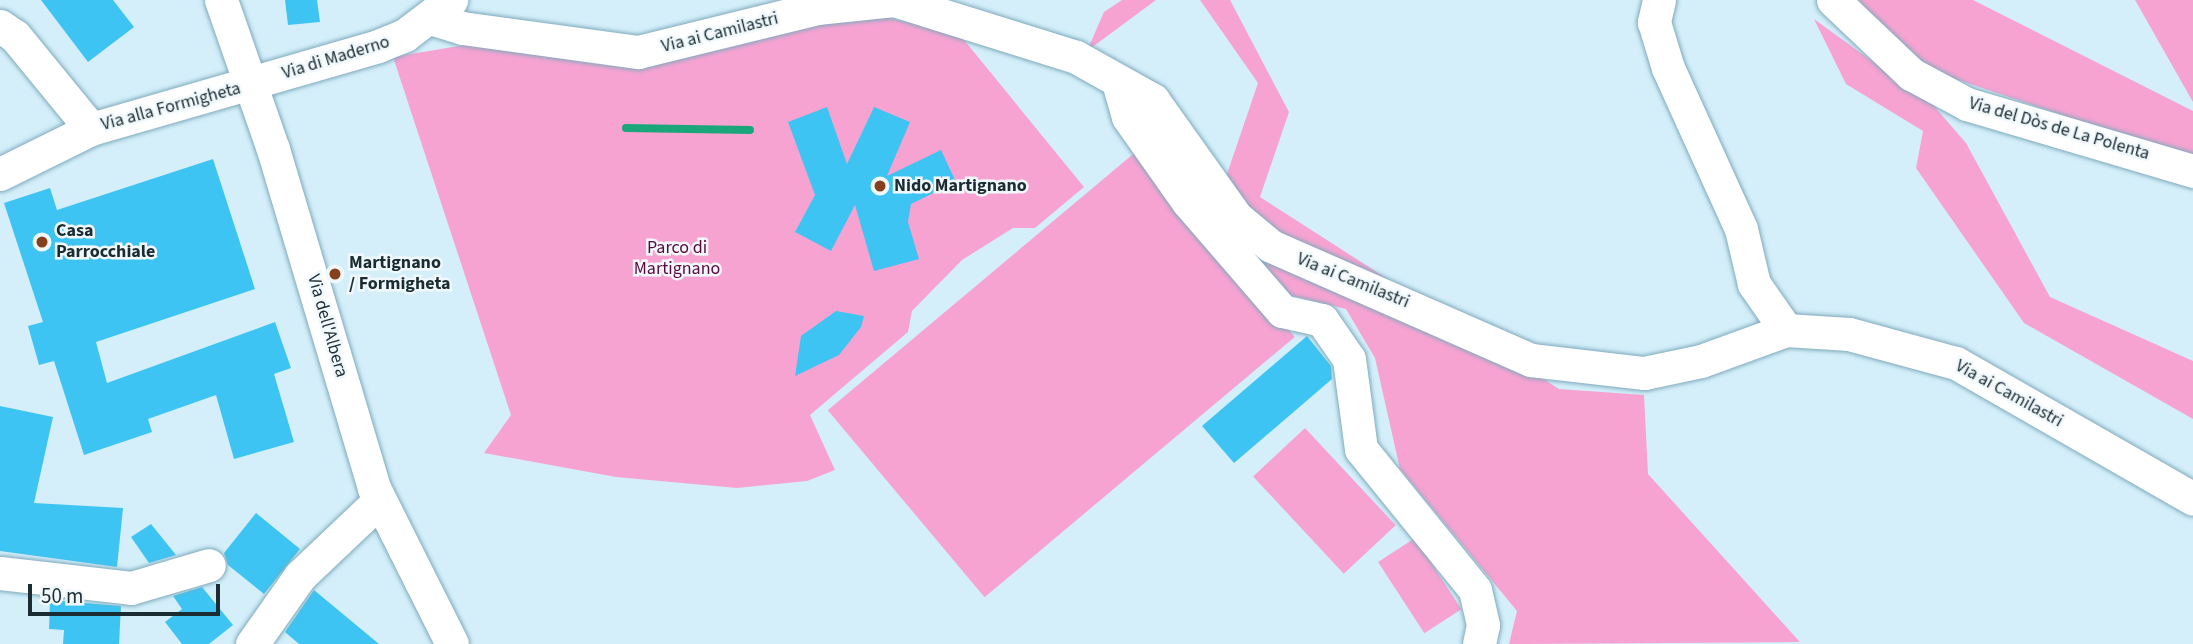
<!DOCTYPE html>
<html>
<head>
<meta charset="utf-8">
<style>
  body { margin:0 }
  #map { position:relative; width:2193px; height:644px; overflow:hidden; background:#d4effa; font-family:"Source Sans 3",sans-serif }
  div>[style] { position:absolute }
  .green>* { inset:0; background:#f7a3d2; transform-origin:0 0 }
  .stream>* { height:8px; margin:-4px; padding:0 4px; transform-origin:4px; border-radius:4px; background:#1ba67a }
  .building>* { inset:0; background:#3ec4f2 }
  .roads { filter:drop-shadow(0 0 2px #7faabc) drop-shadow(0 0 2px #7faabc) }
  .minor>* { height:33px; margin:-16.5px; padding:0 16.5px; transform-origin:16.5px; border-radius:16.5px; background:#fff }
  .dots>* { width:19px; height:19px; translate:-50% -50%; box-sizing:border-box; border:4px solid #f0f8fc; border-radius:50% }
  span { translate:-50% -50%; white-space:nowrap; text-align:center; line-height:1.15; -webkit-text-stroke:5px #f0f8fc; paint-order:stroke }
  .street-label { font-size:18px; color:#1b2c33 }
  .poi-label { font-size:18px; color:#1b2c33; font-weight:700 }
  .left { translate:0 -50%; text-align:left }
  .park-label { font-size:18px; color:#5b0740 }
  .scale { position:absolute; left:28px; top:584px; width:192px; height:32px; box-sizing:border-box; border:4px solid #1b2c33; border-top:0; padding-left:9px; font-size:21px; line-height:24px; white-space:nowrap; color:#1b2c33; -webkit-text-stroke:5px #f0f8fc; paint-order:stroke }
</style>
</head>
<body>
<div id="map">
  <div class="green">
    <i style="clip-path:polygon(1122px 0,1156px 0,1087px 51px,1104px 12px)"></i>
    <i style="clip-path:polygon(1200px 0,1230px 0,1289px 112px,1260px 197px,1559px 389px,1644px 395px,1648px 474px,1800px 642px,1509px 644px,1517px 611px,1400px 469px,1375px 358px,1346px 309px,1281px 293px,1212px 218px,1258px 83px)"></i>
    <i style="clip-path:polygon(1859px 0,1973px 0,2193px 111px,2193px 159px,1911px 64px)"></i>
    <i style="clip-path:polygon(2135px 0,2193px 0,2193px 102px)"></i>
    <i style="clip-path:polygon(868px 13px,960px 35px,1084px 187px,1035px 228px,1013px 228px,962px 260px,912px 311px,908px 332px,810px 415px,835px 470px,807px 481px,737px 488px,616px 477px,484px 453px,511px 415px,393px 57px,471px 44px,578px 58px)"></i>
    <i style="clip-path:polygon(1814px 19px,1934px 106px,1966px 143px,2050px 297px,2193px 361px,2193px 419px,2024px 323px,1916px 168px,1923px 131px,1846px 84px)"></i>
    <i style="left:1138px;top:150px;width:244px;height:405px;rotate:50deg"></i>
    <i style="left:1305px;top:428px;width:133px;height:71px;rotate:47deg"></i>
    <i style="left:1415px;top:538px;width:85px;height:44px;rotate:57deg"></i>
  </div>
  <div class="stream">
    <i style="left:626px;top:128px;width:124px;rotate:0.9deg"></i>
  </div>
  <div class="building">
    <i style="clip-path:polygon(41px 0,113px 0,134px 27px,88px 62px)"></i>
    <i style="clip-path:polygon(285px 0,317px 0,320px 22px,288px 25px)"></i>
    <i style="clip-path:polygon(827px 107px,847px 164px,874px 107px,910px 122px,887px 176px,941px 150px,956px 182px,911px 204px,908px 222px,919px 259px,874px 271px,855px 205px,831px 251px,795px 232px,815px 195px,788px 122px)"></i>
    <i style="clip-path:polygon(213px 159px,255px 289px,96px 342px,107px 383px,275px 322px,291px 368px,274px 374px,294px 442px,234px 459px,216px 395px,148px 419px,152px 432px,84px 455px,54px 361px,39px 365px,28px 326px,43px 322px,4px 203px,50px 188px,57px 210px)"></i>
    <i style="clip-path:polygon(836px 311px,864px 316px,861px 327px,839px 355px,795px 376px,801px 336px)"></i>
    <i style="clip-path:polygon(1307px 336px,1331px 366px,1332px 379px,1234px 463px,1202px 426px)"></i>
    <i style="clip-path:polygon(0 406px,53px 417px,34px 503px,123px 508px,117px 567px,0 551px)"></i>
    <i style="clip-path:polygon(256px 513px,300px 549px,264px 594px,228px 565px,224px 553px)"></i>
    <i style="clip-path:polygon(151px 524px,176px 555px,149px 563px,131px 537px)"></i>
    <i style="clip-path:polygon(202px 587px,233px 625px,209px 644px,182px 644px,165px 622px,182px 609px,173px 596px)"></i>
    <i style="clip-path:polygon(314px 590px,379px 644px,299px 644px,285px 632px)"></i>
    <i style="clip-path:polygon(50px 600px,121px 606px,119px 644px,63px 644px,64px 630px,49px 629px)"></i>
  </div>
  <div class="roads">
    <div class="minor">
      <i style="left:221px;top:0;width:158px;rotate:70.8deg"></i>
      <i style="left:273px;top:149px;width:354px;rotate:73.4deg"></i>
      <i style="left:374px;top:488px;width:174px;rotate:63.4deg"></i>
      <i style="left:1659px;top:0;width:23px;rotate:103deg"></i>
      <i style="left:1654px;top:22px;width:48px;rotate:73.1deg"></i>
      <i style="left:1668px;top:68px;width:177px;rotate:65.6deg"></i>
      <i style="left:1741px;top:229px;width:57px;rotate:76.7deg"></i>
      <i style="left:1754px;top:284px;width:56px;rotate:55.2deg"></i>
      <i style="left:1833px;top:0;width:108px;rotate:43.5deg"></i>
      <i style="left:1911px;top:74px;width:64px;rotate:28.2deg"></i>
      <i style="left:1967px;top:104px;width:236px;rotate:16.5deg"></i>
      <i style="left:430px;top:18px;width:34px;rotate:17deg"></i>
      <i style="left:462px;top:28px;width:178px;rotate:7.8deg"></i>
      <i style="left:638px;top:52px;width:184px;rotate:-13.8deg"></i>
      <i style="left:817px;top:8px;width:77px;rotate:-5.9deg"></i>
      <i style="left:894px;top:0;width:191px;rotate:17.4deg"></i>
      <i style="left:1076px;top:57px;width:88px;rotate:29.2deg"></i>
      <i style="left:1153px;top:100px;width:143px;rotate:54.6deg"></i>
      <i style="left:1236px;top:217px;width:45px;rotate:39.6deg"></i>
      <i style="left:1271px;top:246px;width:284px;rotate:23.7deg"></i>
      <i style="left:1531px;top:360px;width:114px;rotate:6.6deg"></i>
      <i style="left:1644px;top:373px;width:58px;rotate:-11.9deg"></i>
      <i style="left:1701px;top:361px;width:90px;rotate:-20deg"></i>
      <i style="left:1786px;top:330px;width:63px;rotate:3.6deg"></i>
      <i style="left:1849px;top:334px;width:111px;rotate:15.2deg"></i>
      <i style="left:1956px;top:363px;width:273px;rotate:29.8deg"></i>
      <i style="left:0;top:26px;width:18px;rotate:34deg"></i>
      <i style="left:15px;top:36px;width:120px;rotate:50.7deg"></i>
      <i style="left:1118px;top:82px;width:36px;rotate:74deg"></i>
      <i style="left:1128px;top:117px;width:104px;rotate:54.8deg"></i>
      <i style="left:1188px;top:202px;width:144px;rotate:49.2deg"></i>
      <i style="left:1282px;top:311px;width:41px;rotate:12.7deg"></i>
      <i style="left:1322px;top:320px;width:47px;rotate:55.3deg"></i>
      <i style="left:1349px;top:359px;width:91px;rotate:82.4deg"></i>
      <i style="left:1361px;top:449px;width:181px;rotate:51deg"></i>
      <i style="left:1475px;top:590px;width:36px;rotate:77deg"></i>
      <i style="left:1483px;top:625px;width:19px;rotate:102deg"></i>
      <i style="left:0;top:174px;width:102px;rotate:-26.3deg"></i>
      <i style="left:91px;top:129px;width:299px;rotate:-16.1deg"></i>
      <i style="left:378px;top:46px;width:29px;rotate:-22deg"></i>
      <i style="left:405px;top:35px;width:58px;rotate:-37.3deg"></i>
      <i style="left:0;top:573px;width:132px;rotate:6.5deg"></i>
      <i style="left:131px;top:588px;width:81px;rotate:-16.4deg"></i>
      <i style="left:252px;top:644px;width:83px;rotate:-54.8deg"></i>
      <i style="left:300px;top:576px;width:109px;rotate:-43.5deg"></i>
    </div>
  </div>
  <div class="dots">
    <i style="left:880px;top:186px;background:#86401c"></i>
    <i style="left:42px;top:242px;background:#86401c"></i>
    <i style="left:335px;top:274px;background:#86401c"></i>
  </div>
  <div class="street-label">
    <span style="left:720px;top:33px;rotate:-14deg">Via ai Camilastri</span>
    <span style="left:336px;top:58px;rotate:-17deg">Via di Maderno</span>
    <span style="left:171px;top:107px;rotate:-15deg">Via alla Formigheta</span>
    <span style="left:2059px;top:129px;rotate:16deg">Via del Dòs de La Polenta</span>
    <span style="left:1353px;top:281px;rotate:22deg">Via ai Camilastri</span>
    <span style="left:327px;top:326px;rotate:74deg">Via dell'Albera</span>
    <span style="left:2009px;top:394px;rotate:29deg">Via ai Camilastri</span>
  </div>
  <div class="poi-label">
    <span class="left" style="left:894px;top:186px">Nido Martignano</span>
    <span class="left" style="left:56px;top:242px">Casa<br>Parrocchiale</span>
    <span class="left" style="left:349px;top:274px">Martignano<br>/ Formigheta</span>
  </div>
  <div class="park-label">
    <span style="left:677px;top:259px">Parco di<br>Martignano</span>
  </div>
  <div class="scale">50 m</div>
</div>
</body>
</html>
